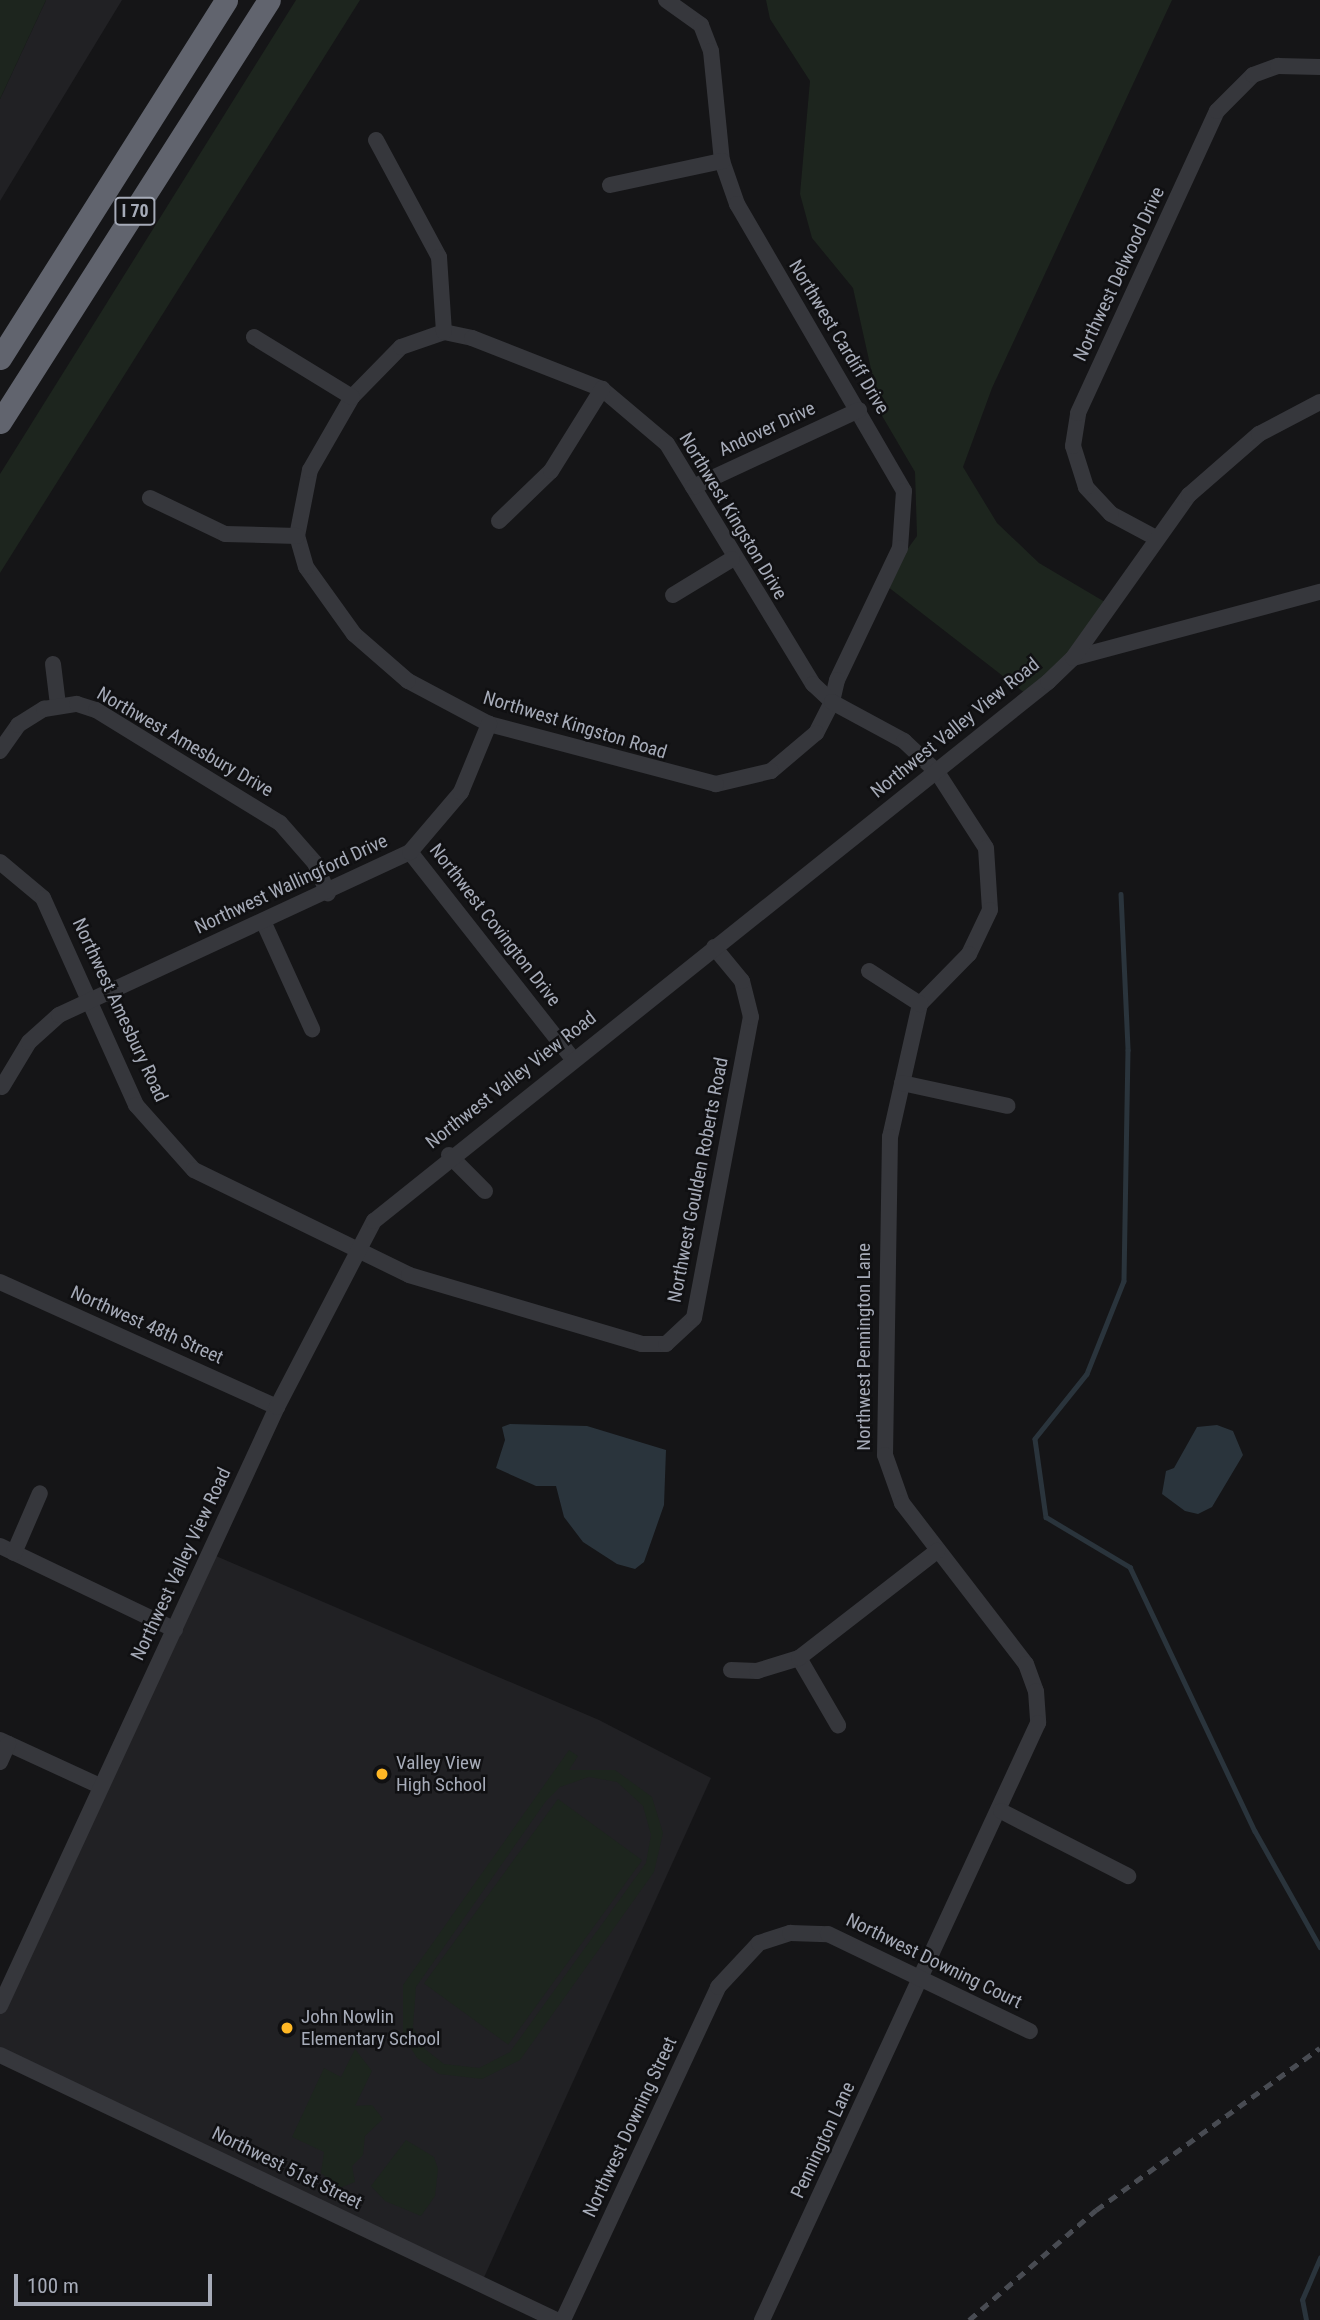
<!DOCTYPE html>
<html>
<head>
<meta charset="utf-8">
<style>
  body { margin:0 }
  #map { position:relative; width:1320px; height:2320px; overflow:hidden; background:#151517; font-family:"Roboto Condensed",sans-serif }
  div>[style] { position:absolute }
  .built>* { inset:0; background:#212124 }
  .green>* { inset:0; background:#1d251e; transform-origin:0 0 }
  .water>* { inset:0; background:#2a343c }
  .stream>* { height:4.5px; margin:-2.25px; padding:0 2.25px; transform-origin:2.25px; border-radius:2.25px; background:#2a343c }
  .minor>* { height:16px; margin:-8px; padding:0 8px; transform-origin:8px; border-radius:8px; background:#36373c }
  .highway>* { height:23px; margin:-11.5px; padding:0 11.5px; transform-origin:11.5px; border-radius:11.5px; background:#61646e }
  .rail>* { height:4.5px; margin-top:-2.25px; transform-origin:0; background:repeating-linear-gradient(90deg,#484b52 0 9px,transparent 0 16px) }
  .dots>* { width:19px; height:19px; translate:-50% -50%; box-sizing:border-box; border:4px solid #101012; border-radius:50% }
  span { translate:-50% -50%; white-space:nowrap; text-align:center; line-height:1.15; -webkit-text-stroke:5px #101012; paint-order:stroke }
  .shield-label span { padding:2px 5px; background:#101012; border:2px solid; border-radius:5px; -webkit-text-stroke-width:0 }
  .shield-label { font-size:18px; color:#a6abb8; font-weight:700 }
  .street-label { font-size:19px; color:#a6abb8 }
  .poi-label { font-size:19px; color:#a6abb8 }
  .left { translate:0 -50%; text-align:left }
  .scale { position:absolute; left:14px; top:2274px; width:198px; height:32px; box-sizing:border-box; border:4px solid #a6abb8; border-top:0; padding-left:9px; font-size:21px; line-height:24px; white-space:nowrap; color:#a6abb8; -webkit-text-stroke:5px #101012; paint-order:stroke }
</style>
</head>
<body>
<div id="map">
  <div class="built">
    <i style="clip-path:polygon(46px 0,122px 0,0 201px,0 99px)"></i>
    <i style="clip-path:polygon(209px 1553px,599px 1720px,711px 1778px,481px 2284px,0 2055px,0 2006px)"></i>
  </div>
  <div class="green">
    <i style="clip-path:polygon(0 0,46px 0,0 99px)"></i>
    <i style="clip-path:polygon(296px 0,360px 0,0 573px,0 474px)"></i>
    <i style="clip-path:polygon(766px 0,1172px 0,992px 388px,963px 467px,997px 523px,1039px 563px,1110px 605px,1030px 697px,883px 583px,917px 536px,915px 472px,881px 414px,853px 288px,812px 238px,800px 194px,810px 81px,770px 19px)"></i>
    <i style="clip-path:polygon(evenodd,569px 1750px,578px 1756px,569px 1770px,615px 1770px,652px 1797px,663px 1833px,654px 1872px,520px 2060px,482px 2079px,439px 2074px,417px 2058px,403px 2035px,403px 1985px,569px 1750px,589px 1777px,617px 1782px,643px 1806px,651px 1835px,646px 1863px,510px 2052px,479px 2068px,444px 2064px,425px 2049px,413px 2027px,416px 1987px,546px 1801px,560px 1787px,589px 1777px)"></i>
    <i style="left:558px;top:1799px;width:104px;height:228px;rotate:36deg"></i>
    <i style="clip-path:polygon(355px 2049px,372px 2071px,355px 2106px,372px 2105px,383px 2119px,365px 2136px,363px 2155px,352px 2166px,355px 2182px,340px 2188px,321px 2173px,324px 2152px,292px 2137px,324px 2068px,341px 2077px)"></i>
    <i style="clip-path:polygon(406px 2140px,434px 2157px,438px 2169px,435px 2196px,421px 2216px,385px 2201px,371px 2186px)"></i>
  </div>
  <div class="water">
    <i style="clip-path:polygon(510px 1424px,587px 1426px,666px 1450px,664px 1505px,644px 1562px,635px 1569px,617px 1564px,583px 1542px,564px 1517px,556px 1486px,536px 1486px,496px 1468px,505px 1440px,502px 1427px)"></i>
    <i style="clip-path:polygon(1217px 1425px,1233px 1431px,1243px 1455px,1212px 1507px,1198px 1514px,1185px 1511px,1162px 1494px,1166px 1471px,1174px 1468px,1197px 1427px)"></i>
  </div>
  <div class="stream">
    <i style="left:1121px;top:894px;width:156px;rotate:87.4deg"></i>
    <i style="left:1128px;top:1050px;width:231px;rotate:91deg"></i>
    <i style="left:1124px;top:1281px;width:100px;rotate:111.7deg"></i>
    <i style="left:1087px;top:1374px;width:83px;rotate:128.7deg"></i>
    <i style="left:1035px;top:1439px;width:79px;rotate:82deg"></i>
    <i style="left:1046px;top:1517px;width:98px;rotate:30.8deg"></i>
    <i style="left:1130px;top:1567px;width:292px;rotate:64.7deg"></i>
    <i style="left:1255px;top:1831px;width:133px;rotate:60.7deg"></i>
    <i style="left:1306px;top:2320px;width:20px;rotate:-101deg"></i>
    <i style="left:1302px;top:2300px;width:46px;rotate:-66.8deg"></i>
  </div>
  <div class="minor">
    <i style="left:666px;top:0;width:43px;rotate:35.5deg"></i>
    <i style="left:701px;top:25px;width:28px;rotate:69deg"></i>
    <i style="left:711px;top:51px;width:111px;rotate:84.3deg"></i>
    <i style="left:722px;top:161px;width:46px;rotate:70.8deg"></i>
    <i style="left:737px;top:204px;width:332px;rotate:59.8deg"></i>
    <i style="left:904px;top:491px;width:57px;rotate:94deg"></i>
    <i style="left:900px;top:548px;width:146px;rotate:115.5deg"></i>
    <i style="left:837px;top:680px;width:23px;rotate:103deg"></i>
    <i style="left:832px;top:702px;width:35px;rotate:117deg"></i>
    <i style="left:816px;top:733px;width:59px;rotate:139.8deg"></i>
    <i style="left:771px;top:771px;width:57px;rotate:166.7deg"></i>
    <i style="left:716px;top:784px;width:235px;rotate:-165.2deg"></i>
    <i style="left:489px;top:724px;width:92px;rotate:-152deg"></i>
    <i style="left:408px;top:681px;width:72px;rotate:-139deg"></i>
    <i style="left:354px;top:634px;width:82px;rotate:-125.6deg"></i>
    <i style="left:306px;top:567px;width:32px;rotate:-106deg"></i>
    <i style="left:297px;top:536px;width:67px;rotate:-78.9deg"></i>
    <i style="left:310px;top:470px;width:84px;rotate:-60.1deg"></i>
    <i style="left:352px;top:397px;width:70px;rotate:-45.6deg"></i>
    <i style="left:401px;top:347px;width:46px;rotate:-19.2deg"></i>
    <i style="left:444px;top:332px;width:29px;rotate:12deg"></i>
    <i style="left:472px;top:338px;width:140px;rotate:21.4deg"></i>
    <i style="left:602px;top:389px;width:85px;rotate:40.2deg"></i>
    <i style="left:667px;top:444px;width:281px;rotate:58.7deg"></i>
    <i style="left:813px;top:684px;width:26px;rotate:43deg"></i>
    <i style="left:832px;top:702px;width:82px;rotate:28.4deg"></i>
    <i style="left:904px;top:741px;width:45px;rotate:43.2deg"></i>
    <i style="left:937px;top:772px;width:90px;rotate:57.2deg"></i>
    <i style="left:986px;top:848px;width:62px;rotate:86.3deg"></i>
    <i style="left:990px;top:910px;width:49px;rotate:115.5deg"></i>
    <i style="left:969px;top:954px;width:70px;rotate:134.4deg"></i>
    <i style="left:920px;top:1004px;width:136px;rotate:102.7deg"></i>
    <i style="left:890px;top:1137px;width:318px;rotate:90.9deg"></i>
    <i style="left:885px;top:1455px;width:51px;rotate:70.5deg"></i>
    <i style="left:902px;top:1503px;width:203px;rotate:52.4deg"></i>
    <i style="left:1026px;top:1664px;width:29px;rotate:70deg"></i>
    <i style="left:1036px;top:1691px;width:32px;rotate:86deg"></i>
    <i style="left:1038px;top:1723px;width:658px;rotate:114.81deg"></i>
    <i style="left:376px;top:140px;width:133px;rotate:61.7deg"></i>
    <i style="left:439px;top:257px;width:75px;rotate:86.2deg"></i>
    <i style="left:610px;top:185px;width:115px;rotate:-12.1deg"></i>
    <i style="left:254px;top:337px;width:115px;rotate:31.5deg"></i>
    <i style="left:693px;top:487px;width:183px;rotate:-24.9deg"></i>
    <i style="left:150px;top:498px;width:83px;rotate:25.6deg"></i>
    <i style="left:225px;top:534px;width:72px;rotate:1.6deg"></i>
    <i style="left:499px;top:521px;width:72px;rotate:-43.9deg"></i>
    <i style="left:551px;top:471px;width:97px;rotate:-58.1deg"></i>
    <i style="left:1156px;top:538px;width:51px;rotate:-151.9deg"></i>
    <i style="left:1111px;top:514px;width:37px;rotate:-133deg"></i>
    <i style="left:1086px;top:487px;width:43px;rotate:-107.6deg"></i>
    <i style="left:1073px;top:446px;width:33px;rotate:-81deg"></i>
    <i style="left:1078px;top:413px;width:332px;rotate:-65.3deg"></i>
    <i style="left:1217px;top:111px;width:51px;rotate:-45deg"></i>
    <i style="left:1253px;top:75px;width:27px;rotate:-20deg"></i>
    <i style="left:1278px;top:66px;width:42px;rotate:1.4deg"></i>
    <i style="left:673px;top:595px;width:69px;rotate:-31.4deg"></i>
    <i style="left:1073px;top:658px;width:256px;rotate:-15deg"></i>
    <i style="left:53px;top:664px;width:41px;rotate:83deg"></i>
    <i style="left:0;top:751px;width:32px;rotate:-55deg"></i>
    <i style="left:18px;top:725px;width:31px;rotate:-32deg"></i>
    <i style="left:44px;top:709px;width:33px;rotate:-9deg"></i>
    <i style="left:77px;top:704px;width:20px;rotate:18deg"></i>
    <i style="left:96px;top:710px;width:216px;rotate:31.6deg"></i>
    <i style="left:280px;top:823px;width:53px;rotate:48.8deg"></i>
    <i style="left:315px;top:863px;width:33px;rotate:67deg"></i>
    <i style="left:410px;top:852px;width:262px;rotate:51.8deg"></i>
    <i style="left:0;top:862px;width:56px;rotate:39.9deg"></i>
    <i style="left:43px;top:898px;width:227px;rotate:65.8deg"></i>
    <i style="left:136px;top:1105px;width:87px;rotate:48.3deg"></i>
    <i style="left:194px;top:1170px;width:239px;rotate:26deg"></i>
    <i style="left:409px;top:1275px;width:243px;rotate:16.5deg"></i>
    <i style="left:642px;top:1344px;width:24px"></i>
    <i style="left:666px;top:1344px;width:38px;rotate:-43deg"></i>
    <i style="left:694px;top:1318px;width:306px;rotate:-79.3deg"></i>
    <i style="left:751px;top:1017px;width:37px;rotate:-104deg"></i>
    <i style="left:742px;top:981px;width:44px;rotate:-129.5deg"></i>
    <i style="left:263px;top:921px;width:119px;rotate:65.6deg"></i>
    <i style="left:869px;top:971px;width:61px;rotate:32.9deg"></i>
    <i style="left:902px;top:1083px;width:108px;rotate:12.2deg"></i>
    <i style="left:2px;top:1087px;width:52px;rotate:-59deg"></i>
    <i style="left:29px;top:1042px;width:40px;rotate:-42deg"></i>
    <i style="left:59px;top:1015px;width:387px;rotate:-24.9deg"></i>
    <i style="left:410px;top:852px;width:79px;rotate:-49.6deg"></i>
    <i style="left:461px;top:792px;width:74px;rotate:-67.6deg"></i>
    <i style="left:449px;top:1155px;width:51px;rotate:45deg"></i>
    <i style="left:0;top:1282px;width:304px;rotate:24.3deg"></i>
    <i style="left:0;top:1546px;width:194px;rotate:25.6deg"></i>
    <i style="left:14px;top:1553px;width:65px;rotate:-66.6deg"></i>
    <i style="left:799px;top:1658px;width:78px;rotate:59.8deg"></i>
    <i style="left:731px;top:1670px;width:26px;rotate:2deg"></i>
    <i style="left:757px;top:1671px;width:44px;rotate:-17.2deg"></i>
    <i style="left:799px;top:1658px;width:175px;rotate:-37.8deg"></i>
    <i style="left:0;top:1740px;width:110px;rotate:24.7deg"></i>
    <i style="left:0;top:1762px;width:20px;rotate:-66deg"></i>
    <i style="left:1001px;top:1811px;width:143px;rotate:27.1deg"></i>
    <i style="left:0;top:2006px;width:660px;rotate:-65.18deg"></i>
    <i style="left:277px;top:1407px;width:210px;rotate:-62.5deg"></i>
    <i style="left:374px;top:1221px;width:863px;rotate:-38.65deg"></i>
    <i style="left:1048px;top:682px;width:35px;rotate:-44deg"></i>
    <i style="left:1073px;top:658px;width:200px;rotate:-54.6deg"></i>
    <i style="left:1189px;top:495px;width:93px;rotate:-41.1deg"></i>
    <i style="left:1259px;top:434px;width:69px;rotate:-27.7deg"></i>
    <i style="left:0;top:2055px;width:616px;rotate:25.48deg"></i>
    <i style="left:563px;top:2320px;width:367px;rotate:-65deg"></i>
    <i style="left:718px;top:1987px;width:60px;rotate:-47deg"></i>
    <i style="left:759px;top:1943px;width:33px;rotate:-18deg"></i>
    <i style="left:790px;top:1933px;width:38px;rotate:2deg"></i>
    <i style="left:828px;top:1934px;width:224px;rotate:25.7deg"></i>
  </div>
  <div class="highway">
    <i style="left:0;top:358px;width:423px;rotate:-57.7deg"></i>
    <i style="left:0;top:422px;width:500px;rotate:-57.48deg"></i>
  </div>
  <div class="rail">
    <i style="left:969px;top:2320px;width:168px;rotate:-40.9deg"></i>
    <i style="left:1096px;top:2210px;width:276px;rotate:-35.9deg"></i>
  </div>
  <div class="dots">
    <i style="left:382px;top:1774px;background:#ffb725"></i>
    <i style="left:287px;top:2028px;background:#ffb725"></i>
  </div>
  <div class="shield-label">
    <span style="left:135px;top:211px">I 70</span>
  </div>
  <div class="street-label">
    <span style="left:1119px;top:274px;rotate:-65deg">Northwest Delwood Drive</span>
    <span style="left:839px;top:337px;rotate:59deg">Northwest Cardiff Drive</span>
    <span style="left:767px;top:429px;rotate:-25deg">Andover Drive</span>
    <span style="left:733px;top:516px;rotate:59deg">Northwest Kingston Drive</span>
    <span style="left:575px;top:725px;rotate:17deg">Northwest Kingston Road</span>
    <span style="left:955px;top:728px;rotate:-39deg">Northwest Valley View Road</span>
    <span style="left:185px;top:742px;rotate:30deg">Northwest Amesbury Drive</span>
    <span style="left:291px;top:884px;rotate:-25deg">Northwest Wallingford Drive</span>
    <span style="left:495px;top:925px;rotate:52deg">Northwest Covington Drive</span>
    <span style="left:120px;top:1010px;rotate:65deg">Northwest Amesbury Road</span>
    <span style="left:511px;top:1080px;rotate:-38deg">Northwest Valley View Road</span>
    <span style="left:698px;top:1180px;rotate:-79deg">Northwest Goulden Roberts Road</span>
    <span style="left:147px;top:1325px;rotate:24deg">Northwest 48th Street</span>
    <span style="left:864px;top:1347px;rotate:-90deg">Northwest Pennington Lane</span>
    <span style="left:181px;top:1564px;rotate:-65deg">Northwest Valley View Road</span>
    <span style="left:934px;top:1961px;rotate:26deg">Northwest Downing Court</span>
    <span style="left:630px;top:2127px;rotate:-65deg">Northwest Downing Street</span>
    <span style="left:823px;top:2140px;rotate:-65deg">Pennington Lane</span>
    <span style="left:287px;top:2168px;rotate:26deg">Northwest 51st Street</span>
  </div>
  <div class="poi-label">
    <span class="left" style="left:396px;top:1774px">Valley View<br>High School</span>
    <span class="left" style="left:301px;top:2028px">John Nowlin<br>Elementary School</span>
  </div>
  <div class="scale">100 m</div>
</div>
</body>
</html>
